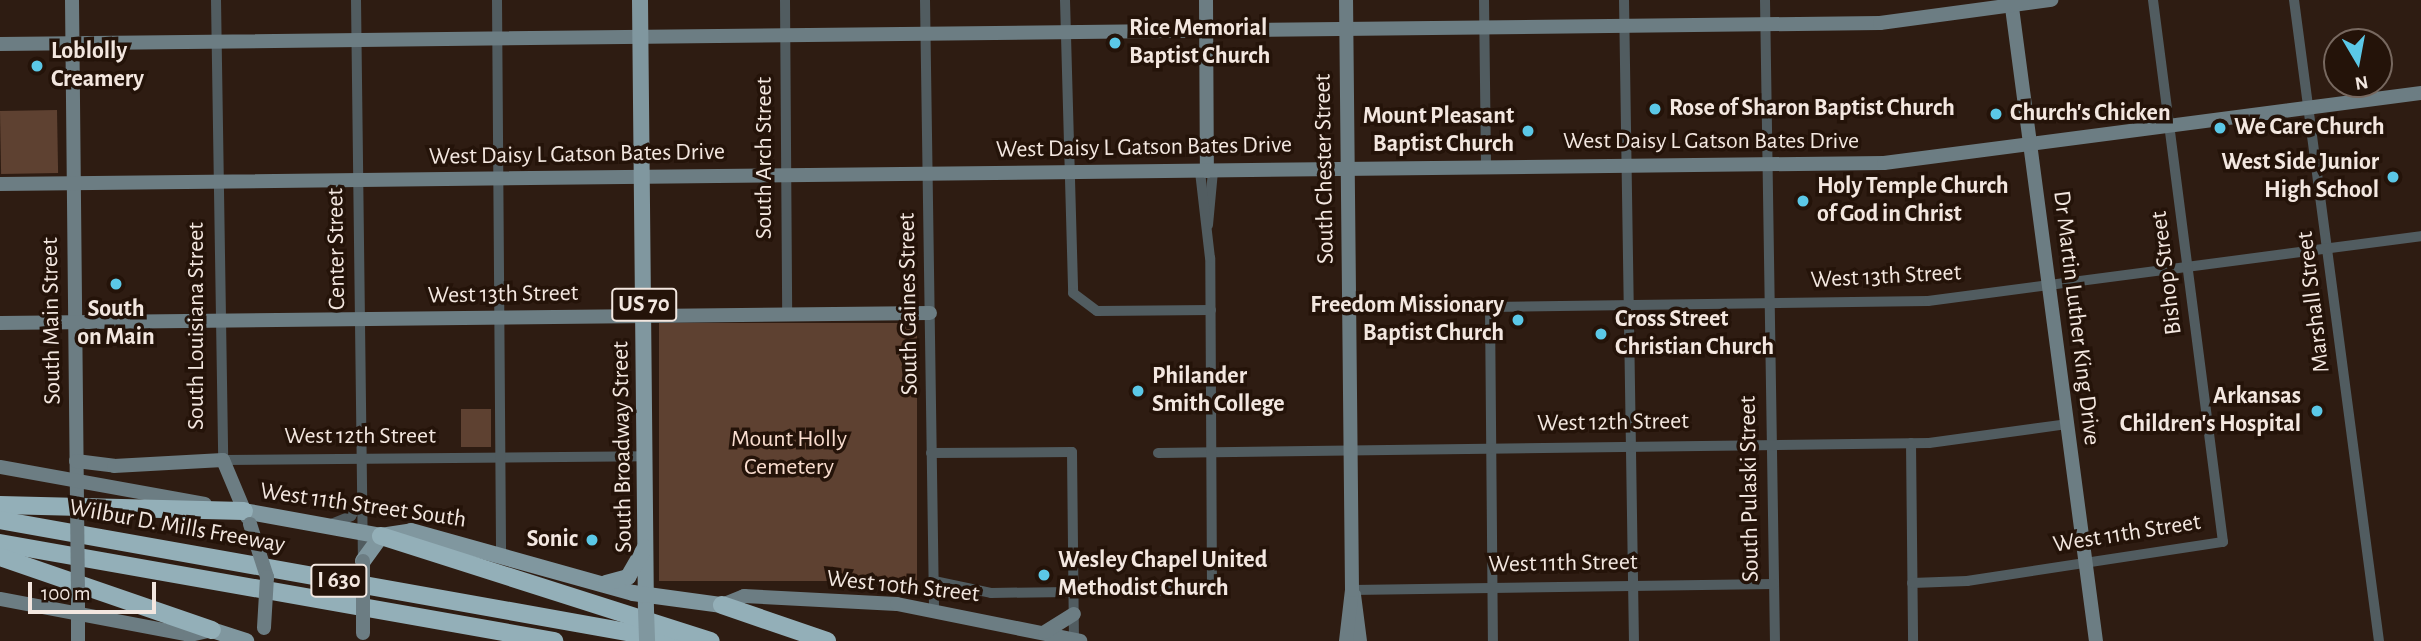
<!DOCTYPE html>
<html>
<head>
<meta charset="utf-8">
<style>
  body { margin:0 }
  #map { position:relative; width:2421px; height:641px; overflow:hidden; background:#2e1c12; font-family:"Alegreya Sans",sans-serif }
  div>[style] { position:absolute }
  .green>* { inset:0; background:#5e4131; transform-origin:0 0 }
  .street>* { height:10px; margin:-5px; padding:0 5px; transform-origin:5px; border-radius:5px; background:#515c60 }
  .secondary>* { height:14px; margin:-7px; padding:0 7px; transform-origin:7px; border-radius:7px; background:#6c7d83 }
  .primary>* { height:16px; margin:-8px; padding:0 8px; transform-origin:8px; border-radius:8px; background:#80979f }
  .highway>* { height:18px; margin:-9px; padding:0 9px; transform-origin:9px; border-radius:9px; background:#93afb8 }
  .secondary-bridge>* { height:14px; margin:-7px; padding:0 7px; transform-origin:7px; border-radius:7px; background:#6c7d83 }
  .primary-bridge>* { height:16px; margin:-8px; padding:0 8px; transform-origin:8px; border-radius:8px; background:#80979f }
  .dots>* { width:19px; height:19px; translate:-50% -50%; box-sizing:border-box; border:4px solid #241309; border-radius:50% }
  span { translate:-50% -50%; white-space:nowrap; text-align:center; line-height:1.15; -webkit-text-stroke:7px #241309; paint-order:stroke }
  .shield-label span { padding:2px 5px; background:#241309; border:2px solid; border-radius:5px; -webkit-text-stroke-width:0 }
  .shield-label { font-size:23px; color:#f3e7e0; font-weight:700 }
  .poi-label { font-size:24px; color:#f3e7e0; font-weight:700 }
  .left { translate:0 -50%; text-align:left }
  .right { translate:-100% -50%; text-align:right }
  .street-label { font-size:24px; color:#f3e7e0 }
  .park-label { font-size:24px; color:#f9ddcf }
  .north { position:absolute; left:2323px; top:28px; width:70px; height:70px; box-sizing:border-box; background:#241309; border:2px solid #77685f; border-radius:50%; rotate:170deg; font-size:19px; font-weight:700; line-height:28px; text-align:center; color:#f3e7e0 }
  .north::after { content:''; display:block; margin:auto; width:24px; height:32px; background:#5bc8e7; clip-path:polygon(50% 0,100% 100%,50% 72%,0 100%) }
  .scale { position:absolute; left:28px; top:582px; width:128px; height:32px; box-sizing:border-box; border:4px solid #f3e7e0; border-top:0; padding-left:9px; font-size:21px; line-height:24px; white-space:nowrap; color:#f3e7e0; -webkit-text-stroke:5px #241309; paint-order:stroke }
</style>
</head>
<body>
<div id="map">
  <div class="green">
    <i style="left:57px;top:110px;width:63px;height:57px;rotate:89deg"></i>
    <i style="left:917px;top:323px;width:258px;height:258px;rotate:90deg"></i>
    <i style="left:461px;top:409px;width:30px;height:38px"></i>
  </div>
  <div class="street">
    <i style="left:216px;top:0;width:460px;rotate:89.1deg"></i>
    <i style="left:223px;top:460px;width:423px;rotate:-0.5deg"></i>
    <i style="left:356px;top:0;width:561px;rotate:89.29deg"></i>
    <i style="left:497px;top:0;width:551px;rotate:89.58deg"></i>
    <i style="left:785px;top:0;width:315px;rotate:89.6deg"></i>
    <i style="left:925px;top:0;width:608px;rotate:89.15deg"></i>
    <i style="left:1065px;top:0;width:293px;rotate:88.4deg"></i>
    <i style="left:1073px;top:293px;width:30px;rotate:37deg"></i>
    <i style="left:1097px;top:311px;width:114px;rotate:-0.5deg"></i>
    <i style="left:1484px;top:0;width:166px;rotate:89.3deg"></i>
    <i style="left:1624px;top:0;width:641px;rotate:89.11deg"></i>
    <i style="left:1765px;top:0;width:641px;rotate:89.11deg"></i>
    <i style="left:2294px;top:0;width:647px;rotate:82.45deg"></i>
    <i style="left:1208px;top:225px;width:54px;rotate:-84.7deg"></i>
    <i style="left:1490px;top:307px;width:334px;rotate:89.5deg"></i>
    <i style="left:1350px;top:309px;width:578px;rotate:-0.79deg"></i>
    <i style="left:1928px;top:301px;width:497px;rotate:-7.5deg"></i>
    <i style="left:1911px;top:443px;width:198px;rotate:89.4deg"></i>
    <i style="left:931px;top:453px;width:141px;rotate:-0.4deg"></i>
    <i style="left:1072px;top:452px;width:189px;rotate:89.4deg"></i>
    <i style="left:1158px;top:453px;width:771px;rotate:-0.74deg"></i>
    <i style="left:1929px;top:443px;width:139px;rotate:-7.8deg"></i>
    <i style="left:329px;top:525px;width:24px;rotate:-22deg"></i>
    <i style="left:351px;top:516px;width:17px;rotate:-57deg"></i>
    <i style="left:934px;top:581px;width:58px;rotate:11.9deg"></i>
    <i style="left:991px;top:593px;width:221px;rotate:-0.8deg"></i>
    <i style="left:1212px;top:590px;width:332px;rotate:-90.3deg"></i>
    <i style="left:1210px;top:258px;width:88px;rotate:-96.6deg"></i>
    <i style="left:1912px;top:583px;width:55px;rotate:-2.1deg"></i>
    <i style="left:1967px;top:581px;width:259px;rotate:-8.7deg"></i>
    <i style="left:2223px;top:542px;width:547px;rotate:-97.36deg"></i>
    <i style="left:1352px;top:590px;width:422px;rotate:-0.8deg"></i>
  </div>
  <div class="secondary">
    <i style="left:72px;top:0;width:501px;rotate:89.43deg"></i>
    <i style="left:1206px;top:0;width:171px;rotate:89.7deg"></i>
    <i style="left:2011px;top:0;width:647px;rotate:82.45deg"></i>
    <i style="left:0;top:44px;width:1880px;rotate:-0.64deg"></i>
    <i style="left:1880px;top:23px;width:173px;rotate:-7.7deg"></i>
    <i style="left:0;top:184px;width:1884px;rotate:-0.64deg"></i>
    <i style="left:1884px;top:163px;width:542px;rotate:-7.43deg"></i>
    <i style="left:0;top:323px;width:930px;rotate:-0.62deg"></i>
    <i style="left:76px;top:461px;width:38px;rotate:7deg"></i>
    <i style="left:114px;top:466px;width:109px;rotate:-3.2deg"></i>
    <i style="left:223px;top:460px;width:62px;rotate:67.2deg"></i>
    <i style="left:0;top:467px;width:208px;rotate:10.2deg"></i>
    <i style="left:78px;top:590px;width:51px;rotate:90deg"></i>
    <i style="left:1354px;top:595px;width:46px;rotate:82.6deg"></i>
    <i style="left:0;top:599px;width:193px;rotate:10.7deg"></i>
    <i style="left:190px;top:635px;width:23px;rotate:-13deg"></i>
    <i style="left:722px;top:605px;width:24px;rotate:-22deg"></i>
    <i style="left:744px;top:596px;width:153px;rotate:3deg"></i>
    <i style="left:897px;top:604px;width:187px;rotate:11.4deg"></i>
    <i style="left:1045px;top:632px;width:34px;rotate:-32deg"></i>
    <i style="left:1346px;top:641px;width:51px;rotate:-83.3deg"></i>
    <i style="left:1352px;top:590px;width:590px;rotate:-90.58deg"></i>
  </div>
  <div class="primary">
    <i style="left:640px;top:0;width:610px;rotate:89.44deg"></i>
    <i style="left:244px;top:511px;width:139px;rotate:10.3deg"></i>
    <i style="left:381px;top:536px;width:30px;rotate:-9deg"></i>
    <i style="left:411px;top:531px;width:230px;rotate:15.6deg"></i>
    <i style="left:633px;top:593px;width:90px;rotate:7.7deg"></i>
    <i style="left:363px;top:561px;width:31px;rotate:-54deg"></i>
    <i style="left:606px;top:583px;width:23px;rotate:-15deg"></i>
    <i style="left:628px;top:577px;width:34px;rotate:-60deg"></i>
    <i style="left:212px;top:630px;width:36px;rotate:18deg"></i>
  </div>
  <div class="highway">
    <i style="left:0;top:505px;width:244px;rotate:1.4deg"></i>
    <i style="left:0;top:520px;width:688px;rotate:10.13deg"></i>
    <i style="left:381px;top:536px;width:346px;rotate:17.7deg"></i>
    <i style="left:0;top:543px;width:563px;rotate:10.03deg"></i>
    <i style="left:0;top:557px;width:224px;rotate:19deg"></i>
    <i style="left:722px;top:605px;width:111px;rotate:18.9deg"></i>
  </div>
  <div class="secondary-bridge">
    <i style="left:77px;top:501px;width:89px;rotate:89.4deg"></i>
    <i style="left:250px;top:524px;width:56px;rotate:72.2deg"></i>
    <i style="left:267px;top:577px;width:51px;rotate:93.4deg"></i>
    <i style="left:363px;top:561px;width:72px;rotate:90deg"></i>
  </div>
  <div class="primary-bridge">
    <i style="left:646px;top:610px;width:31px;rotate:88deg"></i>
  </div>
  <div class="dots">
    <i style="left:1115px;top:43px;background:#5bc8e7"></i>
    <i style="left:37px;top:66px;background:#5bc8e7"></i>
    <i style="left:1655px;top:109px;background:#5bc8e7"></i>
    <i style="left:1996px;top:114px;background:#5bc8e7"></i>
    <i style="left:2220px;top:128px;background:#5bc8e7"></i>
    <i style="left:1528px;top:131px;background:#5bc8e7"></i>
    <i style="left:2393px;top:177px;background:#5bc8e7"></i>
    <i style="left:1803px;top:201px;background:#5bc8e7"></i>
    <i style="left:116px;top:284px;background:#5bc8e7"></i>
    <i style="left:1518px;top:320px;background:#5bc8e7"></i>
    <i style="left:1601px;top:334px;background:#5bc8e7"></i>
    <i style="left:1138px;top:391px;background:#5bc8e7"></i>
    <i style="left:2317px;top:411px;background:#5bc8e7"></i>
    <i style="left:592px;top:540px;background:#5bc8e7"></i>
    <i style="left:1044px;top:575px;background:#5bc8e7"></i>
  </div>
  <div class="shield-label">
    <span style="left:644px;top:305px">US 70</span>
    <span style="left:339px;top:581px">I 630</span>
  </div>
  <div class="poi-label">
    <span class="left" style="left:1129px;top:43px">Rice Memorial<br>Baptist Church</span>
    <span class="left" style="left:51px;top:66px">Loblolly<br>Creamery</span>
    <span class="left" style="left:1669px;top:109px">Rose of Sharon Baptist Church</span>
    <span class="left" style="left:2010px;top:114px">Church's Chicken</span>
    <span class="right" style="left:1514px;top:131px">Mount Pleasant<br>Baptist Church</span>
    <span class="left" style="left:2234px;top:128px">We Care Church</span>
    <span class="right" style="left:2379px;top:177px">West Side Junior<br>High School</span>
    <span class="left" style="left:1817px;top:201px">Holy Temple Church<br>of God in Christ</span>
    <span class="right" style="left:1504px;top:320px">Freedom Missionary<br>Baptist Church</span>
    <span style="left:116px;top:324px">South<br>on Main</span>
    <span class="left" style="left:1615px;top:334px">Cross Street<br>Christian Church</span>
    <span class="left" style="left:1152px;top:391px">Philander<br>Smith College</span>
    <span class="right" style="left:2301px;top:411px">Arkansas<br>Children's Hospital</span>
    <span class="right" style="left:578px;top:540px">Sonic</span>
    <span class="left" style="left:1058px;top:575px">Wesley Chapel United<br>Methodist Church</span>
  </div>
  <div class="street-label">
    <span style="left:1711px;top:142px">West Daisy L Gatson Bates Drive</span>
    <span style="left:1144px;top:148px;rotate:-1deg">West Daisy L Gatson Bates Drive</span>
    <span style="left:577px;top:155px;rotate:-1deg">West Daisy L Gatson Bates Drive</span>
    <span style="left:765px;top:158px;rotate:-90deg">South Arch Street</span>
    <span style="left:1325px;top:169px;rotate:-91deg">South Chester Street</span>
    <span style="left:337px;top:249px;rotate:-91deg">Center Street</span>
    <span style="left:2167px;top:273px;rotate:-97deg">Bishop Street</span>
    <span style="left:1886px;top:277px;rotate:-3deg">West 13th Street</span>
    <span style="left:503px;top:295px;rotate:-1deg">West 13th Street</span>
    <span style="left:2314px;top:302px;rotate:-97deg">Marshall Street</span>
    <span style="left:909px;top:304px;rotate:-91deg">South Gaines Street</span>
    <span style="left:2076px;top:318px;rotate:83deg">Dr Martin Luther King Drive</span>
    <span style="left:52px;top:321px;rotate:-91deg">South Main Street</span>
    <span style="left:197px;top:326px;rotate:-90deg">South Louisiana Street</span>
    <span style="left:1613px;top:423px;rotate:-1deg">West 12th Street</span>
    <span style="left:360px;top:437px">West 12th Street</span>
    <span style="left:623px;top:447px;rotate:-91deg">South Broadway Street</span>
    <span style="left:1750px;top:489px;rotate:-91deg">South Pulaski Street</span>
    <span style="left:363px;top:506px;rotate:8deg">West 11th Street South</span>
    <span style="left:177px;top:527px;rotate:10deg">Wilbur D. Mills Freeway</span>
    <span style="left:2127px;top:534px;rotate:-9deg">West 11th Street</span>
    <span style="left:1563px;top:564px;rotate:-1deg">West 11th Street</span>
    <span style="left:903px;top:587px;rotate:6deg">West 10th Street</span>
  </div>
  <div class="park-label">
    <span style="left:789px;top:454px">Mount Holly<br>Cemetery</span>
  </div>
  <div class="north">N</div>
  <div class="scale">100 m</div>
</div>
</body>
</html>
